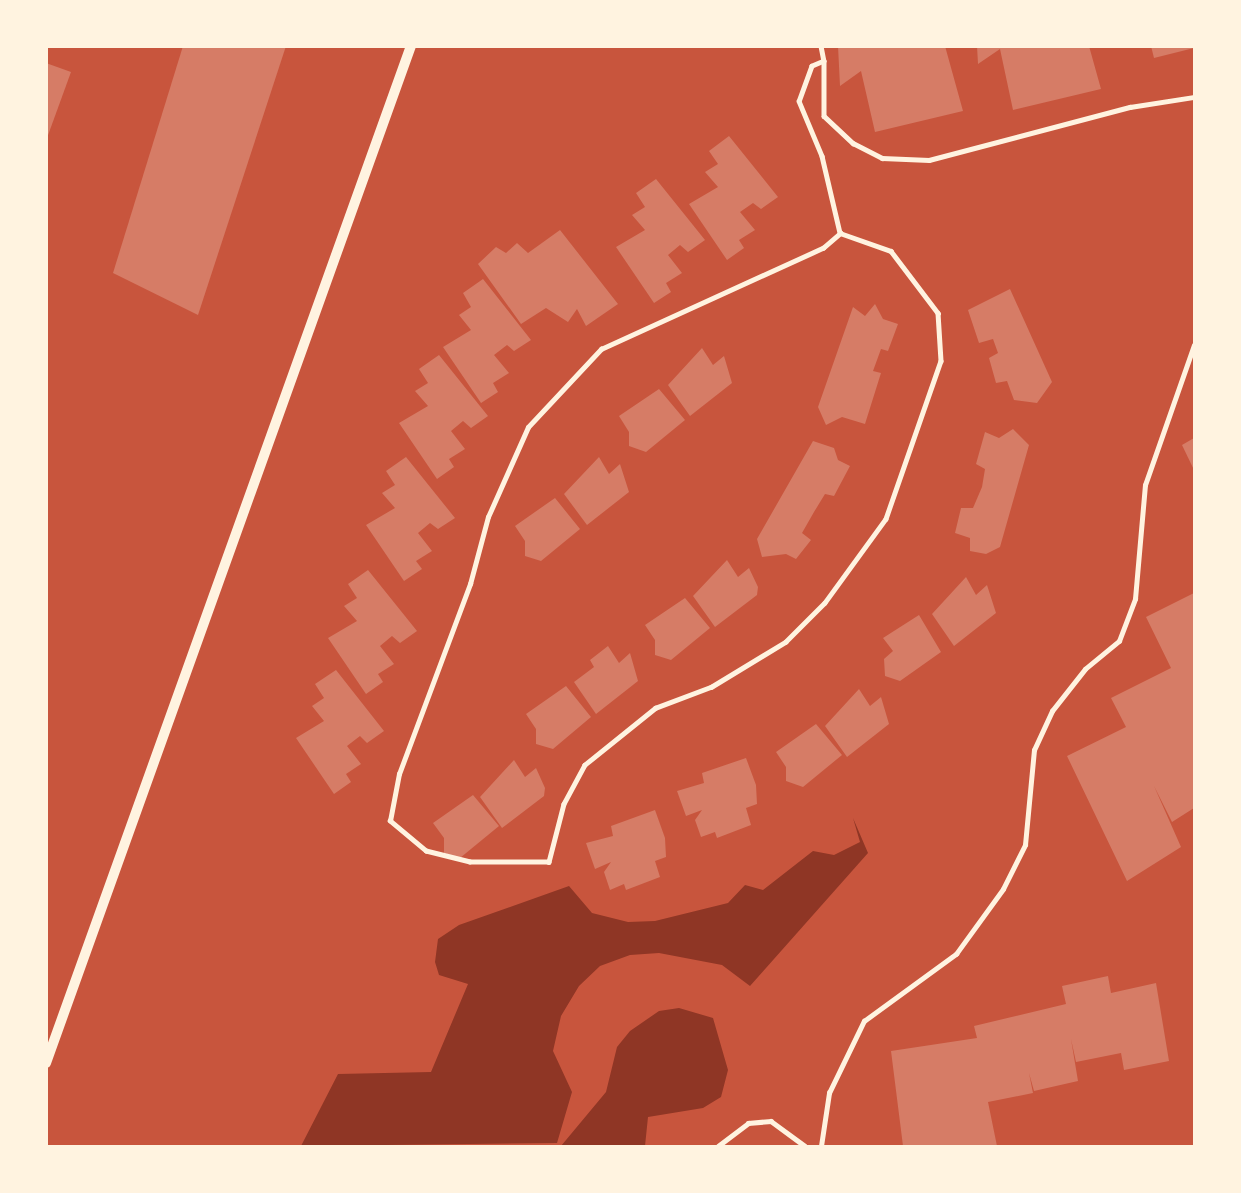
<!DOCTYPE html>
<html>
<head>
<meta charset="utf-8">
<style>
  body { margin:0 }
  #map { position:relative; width:1241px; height:1193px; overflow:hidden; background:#c8553d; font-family:Cabin,sans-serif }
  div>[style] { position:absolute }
  .water>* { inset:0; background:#8f3625 }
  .building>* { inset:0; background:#d67c66 }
  .service>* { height:4.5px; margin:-2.25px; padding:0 2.25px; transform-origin:2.25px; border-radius:2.25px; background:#fff3e0 }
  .tertiary>* { height:10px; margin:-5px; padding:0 5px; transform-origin:5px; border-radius:5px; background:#fff3e0 }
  span { translate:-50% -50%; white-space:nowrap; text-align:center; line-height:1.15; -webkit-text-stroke:5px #fff3e0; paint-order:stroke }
  .frame { position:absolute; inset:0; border:48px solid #fff3e0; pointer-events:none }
</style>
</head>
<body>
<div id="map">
  <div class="water">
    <i style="clip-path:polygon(853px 818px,868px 853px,750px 986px,722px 965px,659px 953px,630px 955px,600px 966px,579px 986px,561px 1016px,553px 1051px,572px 1092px,557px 1143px,301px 1146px,338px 1074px,431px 1072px,468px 984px,439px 975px,435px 962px,438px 939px,459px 925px,569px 886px,592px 913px,628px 922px,655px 921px,728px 903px,745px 885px,763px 890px,813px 851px,834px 855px,860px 842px)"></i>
    <i style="clip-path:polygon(679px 1008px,713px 1018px,728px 1070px,721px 1097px,703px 1108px,648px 1117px,645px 1146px,561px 1146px,606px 1092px,617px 1047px,630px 1031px,659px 1011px)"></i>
  </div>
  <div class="building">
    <i style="clip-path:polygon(183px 46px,286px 46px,198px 315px,113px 273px)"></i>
    <i style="clip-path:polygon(838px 46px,945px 46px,963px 111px,875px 132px,861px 71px,840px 86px)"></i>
    <i style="clip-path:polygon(977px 46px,1089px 46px,1101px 89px,1013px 110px,1000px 49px,978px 64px)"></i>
    <i style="clip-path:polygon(1151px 46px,1194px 46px,1194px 48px,1154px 58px)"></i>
    <i style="clip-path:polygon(46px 63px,71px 72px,47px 138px,46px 138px)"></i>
    <i style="clip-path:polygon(729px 136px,778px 197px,761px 209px,753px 203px,740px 212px,755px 230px,739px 240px,744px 248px,727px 260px,689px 204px,718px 187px,705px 172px,718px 164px,709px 151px)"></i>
    <i style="clip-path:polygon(656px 179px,705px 240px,688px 252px,680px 245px,668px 255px,682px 273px,666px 283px,671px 292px,654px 303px,616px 247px,645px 230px,632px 215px,645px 207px,636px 193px)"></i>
    <i style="clip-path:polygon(560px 230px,618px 304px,586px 326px,577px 309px,568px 322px,546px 308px,521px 324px,478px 264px,496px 247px,506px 253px,517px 243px,528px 253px)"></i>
    <i style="clip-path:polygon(483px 279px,531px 340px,514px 351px,507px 345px,494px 355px,509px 373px,493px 383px,498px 392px,481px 403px,443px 347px,471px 330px,459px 315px,471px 307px,463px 293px)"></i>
    <i style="clip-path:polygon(1010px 289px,1052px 382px,1037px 403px,1014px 400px,1007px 381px,996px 383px,989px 358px,998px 353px,993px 339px,979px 343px,968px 310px)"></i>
    <i style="clip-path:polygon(875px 304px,883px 319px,898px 324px,888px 351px,881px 349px,873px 371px,881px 373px,865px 424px,842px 417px,826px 425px,818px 407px,853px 307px,865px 316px)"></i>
    <i style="clip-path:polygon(702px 348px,713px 365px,724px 356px,732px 383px,690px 416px,668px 385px)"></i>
    <i style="clip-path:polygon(439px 355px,488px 416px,471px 428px,463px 421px,451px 431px,465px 449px,449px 459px,454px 467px,437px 479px,399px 423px,428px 406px,415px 391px,428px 383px,419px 369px)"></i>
    <i style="clip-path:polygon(659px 389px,685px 420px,646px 452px,629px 446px,629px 432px,619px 416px)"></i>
    <i style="clip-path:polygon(1013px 429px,1029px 445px,1000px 547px,986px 554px,970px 551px,970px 538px,955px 533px,961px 508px,973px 508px,982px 487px,985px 469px,976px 464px,985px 432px,999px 438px)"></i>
    <i style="clip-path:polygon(1194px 438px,1194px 470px,1182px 445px)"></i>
    <i style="clip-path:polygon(813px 441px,834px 448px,838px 460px,850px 466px,834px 496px,825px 494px,814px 512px,802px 533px,811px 540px,796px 559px,786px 554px,762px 557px,757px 539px)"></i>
    <i style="clip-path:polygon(406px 457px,455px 518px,438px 529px,430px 523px,418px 533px,432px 551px,416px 561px,422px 569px,404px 581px,366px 525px,395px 508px,382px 493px,395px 485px,386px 471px)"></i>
    <i style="clip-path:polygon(599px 457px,609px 474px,620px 464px,629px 492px,587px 525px,564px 494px)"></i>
    <i style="clip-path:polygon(555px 498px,580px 529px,541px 561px,525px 556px,525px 541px,515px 526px)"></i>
    <i style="clip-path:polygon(727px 560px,738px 577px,749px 568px,758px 587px,757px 595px,715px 627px,693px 596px)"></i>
    <i style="clip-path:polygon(368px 570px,417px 631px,400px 643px,392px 636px,380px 646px,394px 664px,378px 674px,383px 682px,366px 694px,328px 638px,357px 621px,344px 606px,357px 598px,348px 584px)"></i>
    <i style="clip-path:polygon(966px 577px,976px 595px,987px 585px,996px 613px,954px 646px,932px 614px)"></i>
    <i style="clip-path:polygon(1194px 593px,1194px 808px,1172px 822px,1154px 786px,1181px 847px,1127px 881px,1067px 756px,1126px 727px,1111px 698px,1171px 668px,1146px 617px)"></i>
    <i style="clip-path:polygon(685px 598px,710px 628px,671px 660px,655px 655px,655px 640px,645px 625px)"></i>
    <i style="clip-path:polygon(919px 615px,941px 652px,900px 681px,885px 676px,884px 659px,893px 651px,883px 638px)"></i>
    <i style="clip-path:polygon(608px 646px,619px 663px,630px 653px,638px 681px,596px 714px,574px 682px,594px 667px,590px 660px)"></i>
    <i style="clip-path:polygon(336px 670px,384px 731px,367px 743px,360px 736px,347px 746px,361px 764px,346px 774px,351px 782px,334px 794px,296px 738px,324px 721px,312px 706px,324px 698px,315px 684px)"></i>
    <i style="clip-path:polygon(566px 686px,591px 717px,553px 749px,536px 744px,536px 729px,526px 714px)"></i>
    <i style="clip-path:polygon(859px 689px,870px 706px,881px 697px,889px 724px,847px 757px,825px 726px)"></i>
    <i style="clip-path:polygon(816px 724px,842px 755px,803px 787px,786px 781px,786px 767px,776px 752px)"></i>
    <i style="clip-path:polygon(746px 758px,756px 785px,757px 804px,746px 808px,751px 825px,717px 838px,715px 832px,701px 837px,695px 820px,702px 810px,686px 816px,677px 791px,704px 783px,702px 773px)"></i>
    <i style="clip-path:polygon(514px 760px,525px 777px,536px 768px,545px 788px,544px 796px,502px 828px,480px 797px)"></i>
    <i style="clip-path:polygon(473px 795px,499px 826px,460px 858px,444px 853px,444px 838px,433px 823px)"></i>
    <i style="clip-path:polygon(655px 810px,665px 838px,666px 857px,655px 861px,660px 877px,626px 890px,624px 884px,610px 890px,604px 872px,611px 862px,595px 869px,586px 843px,613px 836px,611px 826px)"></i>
    <i style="clip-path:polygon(1108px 976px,1111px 993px,1156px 983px,1169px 1061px,1124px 1070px,1121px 1053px,1076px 1062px,1071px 1039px,1078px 1081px,1034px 1091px,1029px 1073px,1033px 1093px,988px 1102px,997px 1146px,903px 1146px,891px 1051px,977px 1038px,974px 1026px,1066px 1004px,1062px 986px)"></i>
  </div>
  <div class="service">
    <i style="left:821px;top:46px;width:15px;rotate:79deg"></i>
    <i style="left:824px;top:61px;width:13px;rotate:157deg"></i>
    <i style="left:812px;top:66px;width:37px;rotate:110deg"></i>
    <i style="left:799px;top:101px;width:60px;rotate:67.3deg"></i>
    <i style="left:822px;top:156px;width:79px;rotate:76.8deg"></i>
    <i style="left:824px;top:61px;width:55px;rotate:90deg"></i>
    <i style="left:824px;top:116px;width:40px;rotate:43deg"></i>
    <i style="left:853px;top:143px;width:33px;rotate:27deg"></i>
    <i style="left:882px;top:158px;width:47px;rotate:2.4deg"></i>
    <i style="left:929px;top:160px;width:208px;rotate:-14.8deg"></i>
    <i style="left:1130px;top:107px;width:65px;rotate:-8.9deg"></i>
    <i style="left:840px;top:233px;width:54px;rotate:19.4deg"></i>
    <i style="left:891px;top:251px;width:78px;rotate:52.8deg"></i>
    <i style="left:938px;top:313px;width:48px;rotate:86.4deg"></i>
    <i style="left:941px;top:361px;width:167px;rotate:109.2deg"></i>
    <i style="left:886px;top:519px;width:104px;rotate:126deg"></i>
    <i style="left:825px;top:603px;width:55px;rotate:135deg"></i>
    <i style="left:786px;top:642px;width:87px;rotate:148.7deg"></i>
    <i style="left:712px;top:687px;width:60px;rotate:159.4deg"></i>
    <i style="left:656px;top:708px;width:91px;rotate:141.2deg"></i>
    <i style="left:585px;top:765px;width:44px;rotate:118.3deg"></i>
    <i style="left:564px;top:804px;width:60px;rotate:104.5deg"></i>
    <i style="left:549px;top:862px;width:79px;rotate:180deg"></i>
    <i style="left:470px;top:862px;width:45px;rotate:-166deg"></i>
    <i style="left:426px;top:851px;width:47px;rotate:-140.2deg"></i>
    <i style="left:390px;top:821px;width:48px;rotate:-79.2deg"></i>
    <i style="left:399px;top:774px;width:203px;rotate:-69.5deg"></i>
    <i style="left:470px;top:584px;width:69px;rotate:-75deg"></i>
    <i style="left:488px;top:517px;width:98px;rotate:-66deg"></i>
    <i style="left:528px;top:427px;width:107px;rotate:-46.9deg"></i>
    <i style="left:601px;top:349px;width:244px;rotate:-24.5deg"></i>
    <i style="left:823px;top:248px;width:23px;rotate:-41deg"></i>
    <i style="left:718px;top:1146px;width:38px;rotate:-37deg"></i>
    <i style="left:748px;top:1123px;width:23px;rotate:-5deg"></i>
    <i style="left:771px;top:1121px;width:42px;rotate:36.3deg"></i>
    <i style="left:821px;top:1146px;width:54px;rotate:-81.4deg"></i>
    <i style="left:829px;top:1093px;width:80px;rotate:-64.1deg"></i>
    <i style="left:864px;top:1021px;width:114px;rotate:-36.1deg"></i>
    <i style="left:956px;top:954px;width:80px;rotate:-54.1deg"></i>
    <i style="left:1003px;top:889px;width:49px;rotate:-63.4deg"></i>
    <i style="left:1025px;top:845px;width:95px;rotate:-84.6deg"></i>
    <i style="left:1034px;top:750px;width:43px;rotate:-65.2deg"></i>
    <i style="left:1052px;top:711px;width:53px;rotate:-51.8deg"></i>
    <i style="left:1085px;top:669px;width:44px;rotate:-39.5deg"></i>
    <i style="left:1119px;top:641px;width:45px;rotate:-69.1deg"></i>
    <i style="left:1135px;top:599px;width:114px;rotate:-85deg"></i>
    <i style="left:1145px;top:485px;width:148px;rotate:-70.7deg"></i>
  </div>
  <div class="tertiary">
    <i style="left:46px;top:1063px;width:1081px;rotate:-70.26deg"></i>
  </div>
  <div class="frame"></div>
</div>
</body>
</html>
